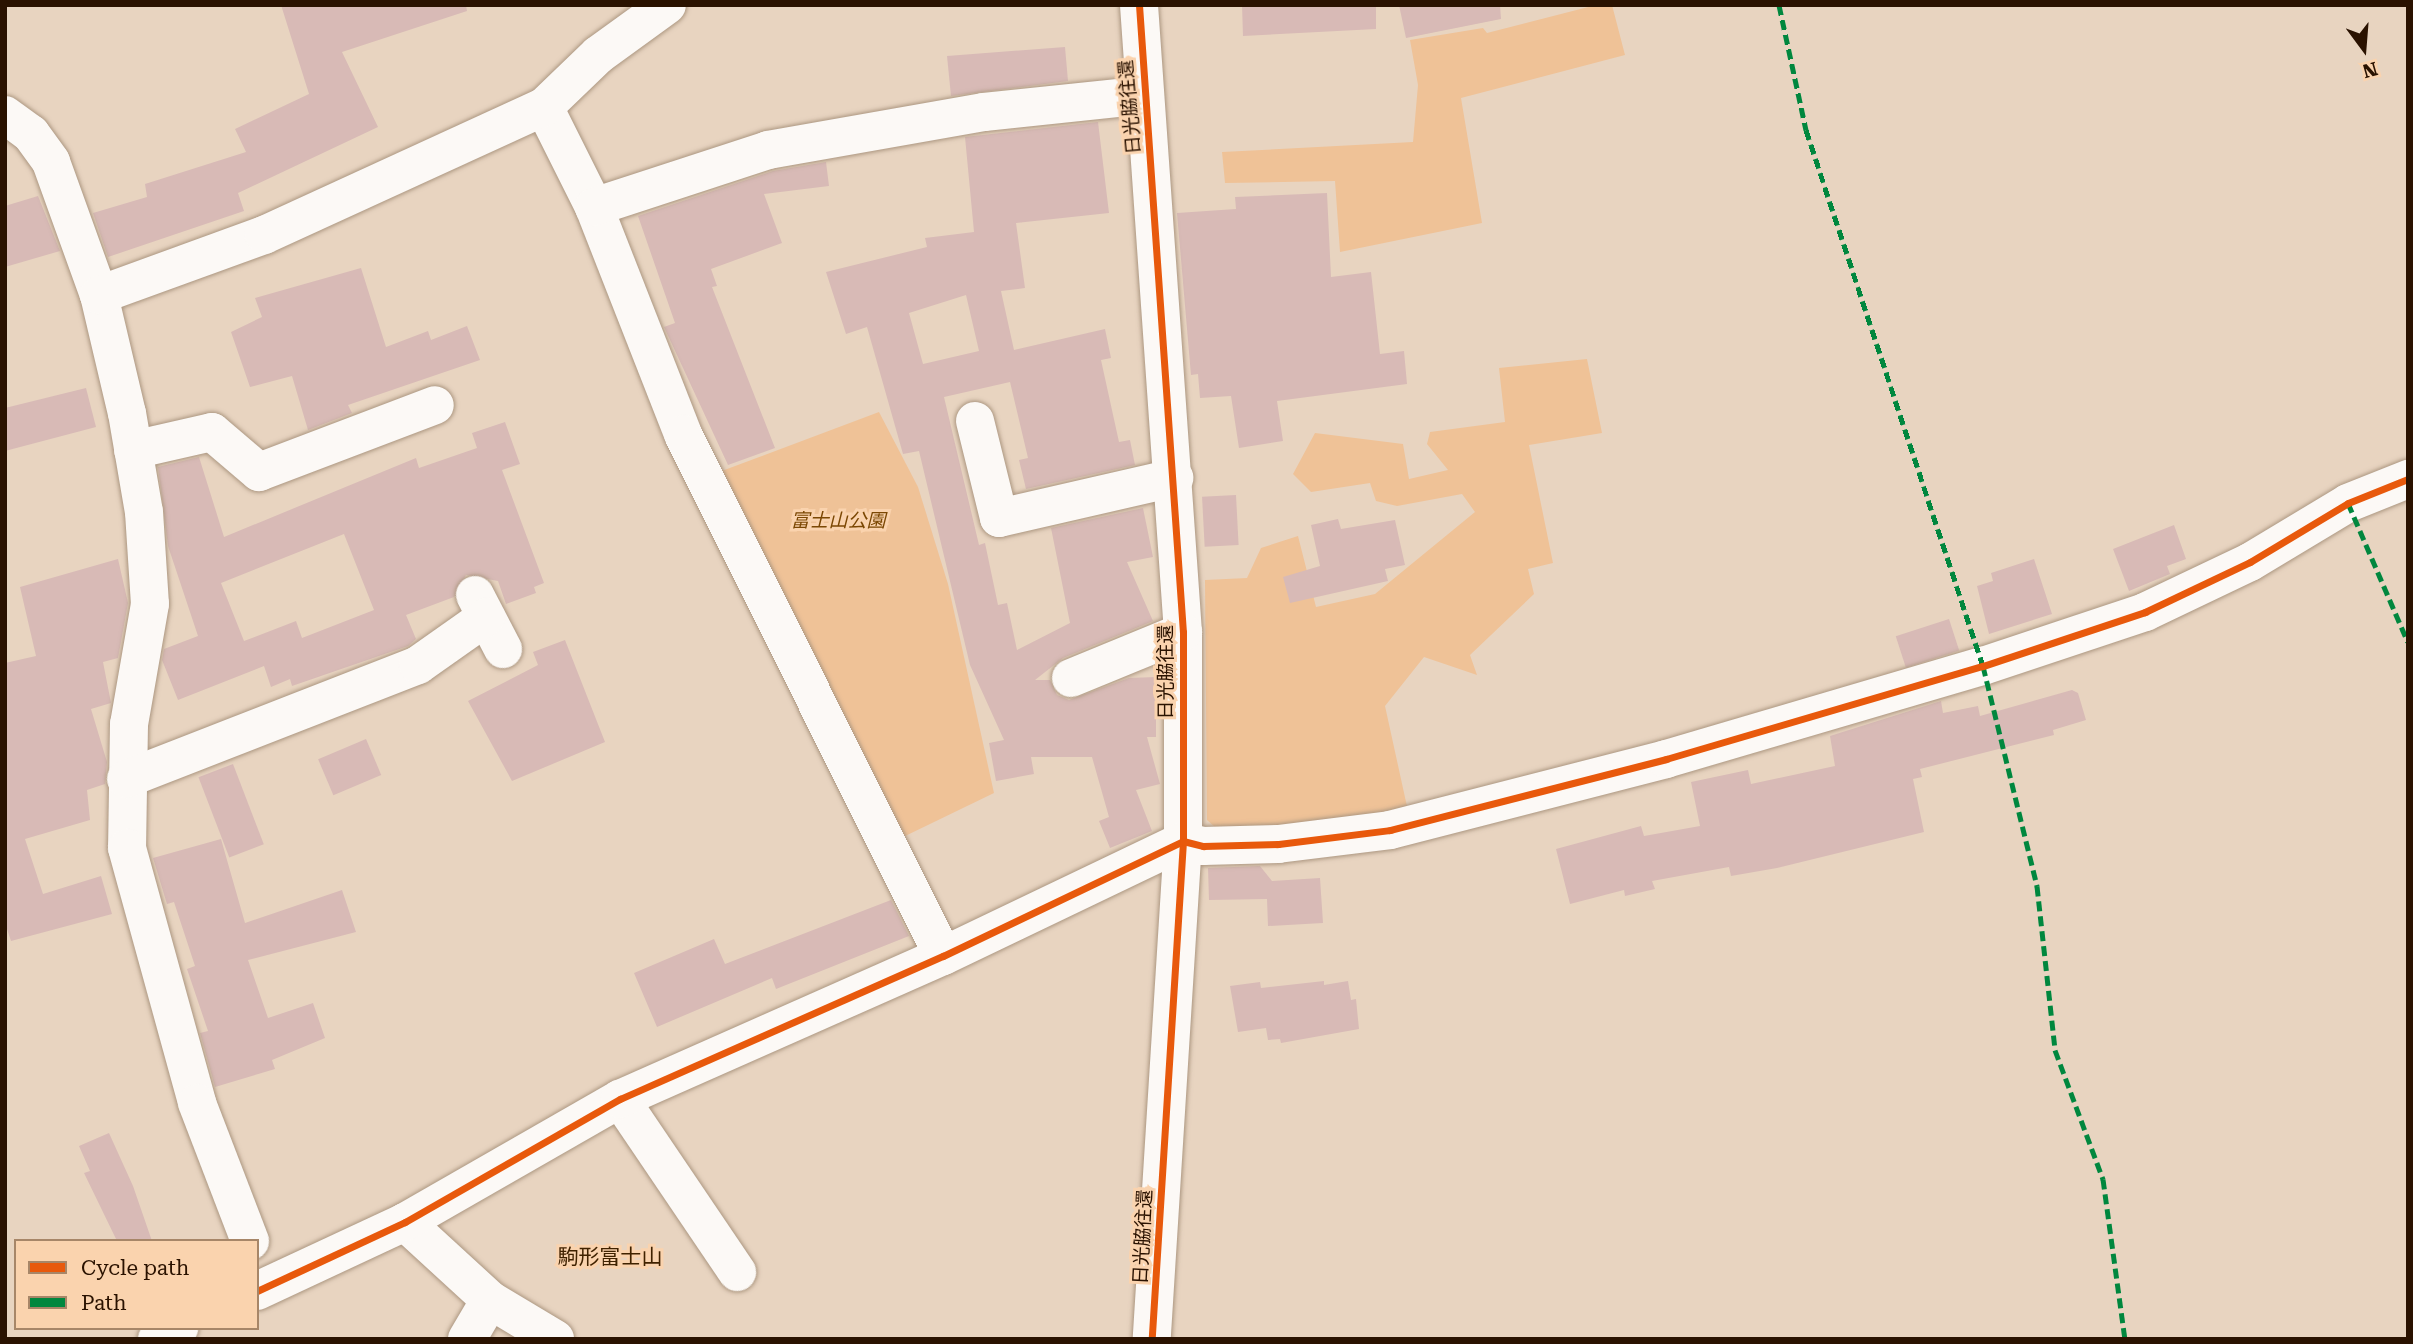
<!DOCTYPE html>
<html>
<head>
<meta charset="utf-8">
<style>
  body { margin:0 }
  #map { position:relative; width:2413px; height:1344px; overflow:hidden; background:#e8d4c0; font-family:"Roboto Serif","Noto Sans JP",serif }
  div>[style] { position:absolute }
  .green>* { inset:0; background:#efc297 }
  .building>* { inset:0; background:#d8bab6; transform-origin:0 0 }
  .roads { filter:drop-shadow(0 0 2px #ac9781) drop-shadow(0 0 2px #ac9781) }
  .minor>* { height:38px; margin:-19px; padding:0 19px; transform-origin:19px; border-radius:19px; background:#fcf9f6 }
  .quiet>* { height:5px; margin-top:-2.5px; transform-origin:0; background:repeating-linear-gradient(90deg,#00873e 0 10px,transparent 0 15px) }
  .cycleway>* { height:7px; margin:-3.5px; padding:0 3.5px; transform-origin:3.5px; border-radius:3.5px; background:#e8590c }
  span { translate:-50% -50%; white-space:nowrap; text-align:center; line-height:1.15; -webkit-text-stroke:6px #fad3ae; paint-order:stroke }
  .street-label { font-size:19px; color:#2a1200 }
  .park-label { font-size:19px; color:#7c4804; font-style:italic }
  .neighbourhood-label { font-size:21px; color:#402200 }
  .frame { position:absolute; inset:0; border:7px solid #2a1200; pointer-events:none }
  .legend { position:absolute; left:14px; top:1239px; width:245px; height:91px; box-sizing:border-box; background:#fad3ae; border:2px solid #a78668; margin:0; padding:9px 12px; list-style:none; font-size:21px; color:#2a1200 }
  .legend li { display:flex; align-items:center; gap:14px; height:35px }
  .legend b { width:35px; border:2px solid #a78668 }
  .north { position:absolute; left:2329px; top:14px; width:70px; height:70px; -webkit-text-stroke:5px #fad3ae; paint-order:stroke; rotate:164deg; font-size:19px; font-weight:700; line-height:28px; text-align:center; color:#2a1200 }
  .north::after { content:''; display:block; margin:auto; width:24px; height:32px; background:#2a1200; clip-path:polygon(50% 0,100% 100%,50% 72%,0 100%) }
</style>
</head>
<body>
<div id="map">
  <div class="green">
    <i style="clip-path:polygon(1596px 5px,1612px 5px,1625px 55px,1461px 98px,1482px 223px,1340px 252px,1335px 181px,1225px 183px,1222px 152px,1413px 142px,1418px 85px,1410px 40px,1483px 28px,1487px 33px)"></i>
    <i style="clip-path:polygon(1587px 359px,1602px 433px,1529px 445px,1553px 563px,1528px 569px,1534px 594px,1470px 655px,1477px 675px,1424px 657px,1385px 706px,1408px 811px,1224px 835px,1207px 820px,1205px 580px,1247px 578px,1261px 548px,1298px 536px,1316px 607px,1375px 594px,1475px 512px,1462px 494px,1397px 506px,1376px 501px,1370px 483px,1311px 492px,1293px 474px,1315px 433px,1403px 444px,1409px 479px,1448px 470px,1427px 444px,1430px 432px,1505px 422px,1499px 368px)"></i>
    <i style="clip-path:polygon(879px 412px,918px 487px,948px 584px,994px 793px,899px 839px,719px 472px)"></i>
  </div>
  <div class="building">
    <i style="clip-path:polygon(281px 5px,466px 5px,467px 11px,342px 52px,378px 127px,238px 193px,244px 211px,108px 257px,93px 213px,147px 197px,145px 184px,246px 152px,235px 129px,309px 94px)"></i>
    <i style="clip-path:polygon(1242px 5px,1376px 5px,1376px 29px,1243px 36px)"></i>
    <i style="clip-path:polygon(1399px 5px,1500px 5px,1501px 19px,1406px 38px)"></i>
    <i style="clip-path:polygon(1065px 47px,1068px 81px,951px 96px,947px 56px)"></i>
    <i style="clip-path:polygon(evenodd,1098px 122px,1109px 213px,1016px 223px,1025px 288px,1001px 291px,1014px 350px,1105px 329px,1111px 358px,1101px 360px,1119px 442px,1130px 440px,1135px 465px,1026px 489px,1019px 460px,1028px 458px,1010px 382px,944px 397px,979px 545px,985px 543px,998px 605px,1007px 603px,1017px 650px,1070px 623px,1051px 528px,1143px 508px,1153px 557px,1127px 562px,1153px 621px,1063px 658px,1035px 680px,1050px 680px,1057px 695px,1069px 700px,1129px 678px,1156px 677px,1156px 737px,1147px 737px,1160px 784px,1136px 790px,1152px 831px,1110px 848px,1099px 821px,1109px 817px,1092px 757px,1031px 757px,1034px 774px,996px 781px,989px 743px,1004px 740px,970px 665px,919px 451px,903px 454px,867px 327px,846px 334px,826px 272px,927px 247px,925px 238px,974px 232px,965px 137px,1098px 122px,966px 295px,979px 351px,923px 364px,909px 313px,966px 295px)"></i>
    <i style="clip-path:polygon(826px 162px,829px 186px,764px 194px,782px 243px,711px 269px,717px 286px,712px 287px,775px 448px,728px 465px,664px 327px,675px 323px,638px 216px,773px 171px)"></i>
    <i style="clip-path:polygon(1327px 193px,1331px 277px,1371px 272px,1380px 354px,1404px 351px,1407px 384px,1277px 401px,1283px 441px,1239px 448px,1231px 396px,1200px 398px,1198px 374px,1191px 375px,1177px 213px,1236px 209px,1235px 197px)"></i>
    <i style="clip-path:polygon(38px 196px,60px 251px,5px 267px,5px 206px)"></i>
    <i style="clip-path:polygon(361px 268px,386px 347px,428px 331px,431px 340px,467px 326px,480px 360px,348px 405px,352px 413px,308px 430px,292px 376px,250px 387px,231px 332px,262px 317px,255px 298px)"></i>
    <i style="clip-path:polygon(86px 388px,96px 427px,5px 451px,5px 408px)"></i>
    <i style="clip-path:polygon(evenodd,505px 422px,520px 464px,502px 470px,544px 583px,534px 587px,536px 593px,506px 604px,498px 581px,466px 575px,454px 597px,406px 615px,416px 639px,408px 646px,292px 686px,290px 679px,271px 687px,264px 666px,178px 700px,162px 660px,164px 649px,198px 636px,168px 546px,158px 467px,199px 457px,224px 537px,416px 458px,419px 468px,477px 448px,472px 433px,505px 422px,344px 534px,374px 610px,302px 638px,296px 621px,244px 641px,221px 583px,344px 534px)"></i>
    <i style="left:1236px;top:495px;width:50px;height:34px;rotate:87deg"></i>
    <i style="clip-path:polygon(1338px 519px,1341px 529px,1395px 520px,1405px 565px,1385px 569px,1388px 581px,1290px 603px,1283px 577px,1320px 566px,1311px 525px)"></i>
    <i style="clip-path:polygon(2174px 525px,2186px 559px,2167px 566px,2170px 574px,2129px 591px,2113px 549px)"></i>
    <i style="clip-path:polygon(118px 559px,128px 603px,118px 658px,103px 662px,111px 703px,91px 709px,107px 762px,105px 784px,87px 790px,90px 820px,25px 839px,43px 894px,101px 876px,112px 914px,11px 941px,5px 923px,5px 663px,36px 656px,20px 587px)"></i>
    <i style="clip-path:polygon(2034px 559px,2052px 614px,1989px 634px,1977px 586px,1993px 581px,1991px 573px)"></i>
    <i style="left:1949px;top:619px;width:33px;height:56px;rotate:72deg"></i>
    <i style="clip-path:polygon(565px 640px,605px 742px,512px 781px,468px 701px,538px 665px,533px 652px)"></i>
    <i style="clip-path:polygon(2072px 690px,2078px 693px,2086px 720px,2053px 730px,2054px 735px,1920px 769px,1922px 777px,1913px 779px,1924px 832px,1777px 868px,1731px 876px,1729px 867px,1652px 881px,1655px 889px,1625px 896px,1624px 890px,1570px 904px,1556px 849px,1641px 826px,1644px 836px,1700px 826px,1691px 782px,1748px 770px,1751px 784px,1835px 766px,1830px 736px,1941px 701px,1943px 713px,1978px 706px,1980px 716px)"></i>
    <i style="left:366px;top:739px;width:39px;height:52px;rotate:67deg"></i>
    <i style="left:233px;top:764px;width:86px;height:37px;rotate:69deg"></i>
    <i style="clip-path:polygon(221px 839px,245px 923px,342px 890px,356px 932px,248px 960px,268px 1018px,313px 1003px,325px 1038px,272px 1060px,275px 1069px,215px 1087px,200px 1033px,208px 1031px,187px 969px,195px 966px,174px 902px,167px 904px,153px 858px)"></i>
    <i style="clip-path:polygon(1260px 866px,1272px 881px,1320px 878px,1323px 923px,1268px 926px,1267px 899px,1209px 900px,1208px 868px)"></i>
    <i style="clip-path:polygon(891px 900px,909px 936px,776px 989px,772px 978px,657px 1027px,634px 973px,714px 939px,725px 964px)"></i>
    <i style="clip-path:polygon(1324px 981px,1324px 985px,1348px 981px,1351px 1000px,1356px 999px,1359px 1029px,1281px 1043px,1280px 1039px,1268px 1040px,1266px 1028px,1238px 1032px,1230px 986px,1260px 982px,1261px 988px)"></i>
    <i style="clip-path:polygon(109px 1133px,133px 1186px,152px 1241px,117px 1241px,84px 1173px,90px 1171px,79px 1146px)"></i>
  </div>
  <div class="roads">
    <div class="minor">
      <i style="left:1139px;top:5px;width:629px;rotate:85.99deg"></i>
      <i style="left:1183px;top:632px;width:209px;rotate:90deg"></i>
      <i style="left:1183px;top:841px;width:499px;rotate:93.6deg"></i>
      <i style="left:544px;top:107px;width:112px;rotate:63.4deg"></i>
      <i style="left:594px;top:207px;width:244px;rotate:68.6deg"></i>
      <i style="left:683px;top:434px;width:583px;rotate:63.52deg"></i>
      <i style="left:5px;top:115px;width:32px;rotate:36deg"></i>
      <i style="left:31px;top:134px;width:34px;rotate:54deg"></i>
      <i style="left:51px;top:162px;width:141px;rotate:70.2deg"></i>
      <i style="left:99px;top:295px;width:121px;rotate:76.7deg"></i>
      <i style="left:127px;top:413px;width:100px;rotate:80.3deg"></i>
      <i style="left:144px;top:512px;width:92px;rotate:86.3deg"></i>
      <i style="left:150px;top:604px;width:122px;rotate:99.9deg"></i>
      <i style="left:129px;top:724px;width:124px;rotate:90.9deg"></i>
      <i style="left:127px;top:848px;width:264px;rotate:74.6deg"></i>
      <i style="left:197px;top:1103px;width:148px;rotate:69deg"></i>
      <i style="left:594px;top:207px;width:183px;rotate:-18.1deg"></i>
      <i style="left:768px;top:150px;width:219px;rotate:-10deg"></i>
      <i style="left:984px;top:112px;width:162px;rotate:-6deg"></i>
      <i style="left:99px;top:295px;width:176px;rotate:-20deg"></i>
      <i style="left:264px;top:235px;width:308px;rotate:-24.6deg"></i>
      <i style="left:544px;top:107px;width:75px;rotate:-43.9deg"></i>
      <i style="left:598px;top:55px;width:85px;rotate:-35.9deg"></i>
      <i style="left:975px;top:421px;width:100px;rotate:76.1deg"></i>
      <i style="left:999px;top:518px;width:180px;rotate:-12.9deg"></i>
      <i style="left:133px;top:450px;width:81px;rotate:-12.8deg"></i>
      <i style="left:212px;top:432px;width:62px;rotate:40.4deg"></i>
      <i style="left:259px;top:472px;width:188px;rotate:-20.8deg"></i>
      <i style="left:475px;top:595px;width:61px;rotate:62.6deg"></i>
      <i style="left:1071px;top:678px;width:121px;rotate:-22.3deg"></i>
      <i style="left:126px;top:779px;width:313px;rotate:-21.3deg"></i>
      <i style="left:418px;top:665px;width:83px;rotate:-35.2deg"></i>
      <i style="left:620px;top:1099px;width:209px;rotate:55.9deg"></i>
      <i style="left:405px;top:1222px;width:115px;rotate:42.5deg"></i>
      <i style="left:490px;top:1300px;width:76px;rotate:31deg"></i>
      <i style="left:257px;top:1291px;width:163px;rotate:-25deg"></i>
      <i style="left:405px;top:1222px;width:248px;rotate:-29.8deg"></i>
      <i style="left:620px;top:1099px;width:353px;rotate:-23.9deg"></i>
      <i style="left:943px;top:956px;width:266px;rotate:-25.6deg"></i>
      <i style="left:1183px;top:841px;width:21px;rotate:14deg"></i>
      <i style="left:1203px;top:846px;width:75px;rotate:-1.5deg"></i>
      <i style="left:1278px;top:844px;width:113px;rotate:-7.1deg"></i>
      <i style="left:1390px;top:830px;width:285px;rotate:-14.4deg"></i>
      <i style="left:1666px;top:759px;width:330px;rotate:-16.4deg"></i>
      <i style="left:1983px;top:666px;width:171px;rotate:-18.4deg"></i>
      <i style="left:2145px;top:612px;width:116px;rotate:-25.5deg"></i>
      <i style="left:2250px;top:562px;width:114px;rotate:-31deg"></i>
      <i style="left:2348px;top:503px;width:65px;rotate:-21.8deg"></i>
      <i style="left:157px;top:1339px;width:25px;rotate:-27deg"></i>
      <i style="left:467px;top:1339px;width:45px;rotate:-59.5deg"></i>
    </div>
  </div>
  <div class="quiet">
    <i style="left:1779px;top:5px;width:128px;rotate:77.8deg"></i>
    <i style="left:1806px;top:130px;width:564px;rotate:71.73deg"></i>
    <i style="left:1983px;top:666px;width:227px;rotate:76.2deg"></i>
    <i style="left:2037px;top:886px;width:165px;rotate:83.7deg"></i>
    <i style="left:2055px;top:1050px;width:138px;rotate:69.6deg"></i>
    <i style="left:2103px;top:1179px;width:162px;rotate:82.2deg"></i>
    <i style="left:2348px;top:503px;width:151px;rotate:66.7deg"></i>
  </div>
  <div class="cycleway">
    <i style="left:1139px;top:5px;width:629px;rotate:85.99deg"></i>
    <i style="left:1183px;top:632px;width:209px;rotate:90deg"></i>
    <i style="left:1183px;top:841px;width:499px;rotate:93.6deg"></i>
    <i style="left:257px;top:1291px;width:163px;rotate:-25deg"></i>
    <i style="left:405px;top:1222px;width:248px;rotate:-29.8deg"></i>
    <i style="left:620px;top:1099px;width:353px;rotate:-23.9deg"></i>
    <i style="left:943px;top:956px;width:266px;rotate:-25.6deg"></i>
    <i style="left:1183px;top:841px;width:21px;rotate:14deg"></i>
    <i style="left:1203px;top:846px;width:75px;rotate:-1.5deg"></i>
    <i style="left:1278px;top:844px;width:113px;rotate:-7.1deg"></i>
    <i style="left:1390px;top:830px;width:285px;rotate:-14.4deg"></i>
    <i style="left:1666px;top:759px;width:330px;rotate:-16.4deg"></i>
    <i style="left:1983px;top:666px;width:171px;rotate:-18.4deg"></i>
    <i style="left:2145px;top:612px;width:116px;rotate:-25.5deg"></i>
    <i style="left:2250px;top:562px;width:114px;rotate:-31deg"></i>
    <i style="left:2348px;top:503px;width:65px;rotate:-21.8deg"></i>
  </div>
  <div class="street-label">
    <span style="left:1130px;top:107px;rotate:-95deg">日光脇往還</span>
    <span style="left:1166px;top:672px;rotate:-90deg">日光脇往還</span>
    <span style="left:1143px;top:1237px;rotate:-87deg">日光脇往還</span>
  </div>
  <div class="park-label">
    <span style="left:838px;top:521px">富士山公園</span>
  </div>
  <div class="neighbourhood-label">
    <span style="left:610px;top:1257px">駒形富士山</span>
  </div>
  <div class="frame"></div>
  <ul class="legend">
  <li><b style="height:9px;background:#e8590c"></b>Cycle path</li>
  <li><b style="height:9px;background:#00873e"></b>Path</li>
  </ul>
  <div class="north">N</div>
</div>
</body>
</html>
